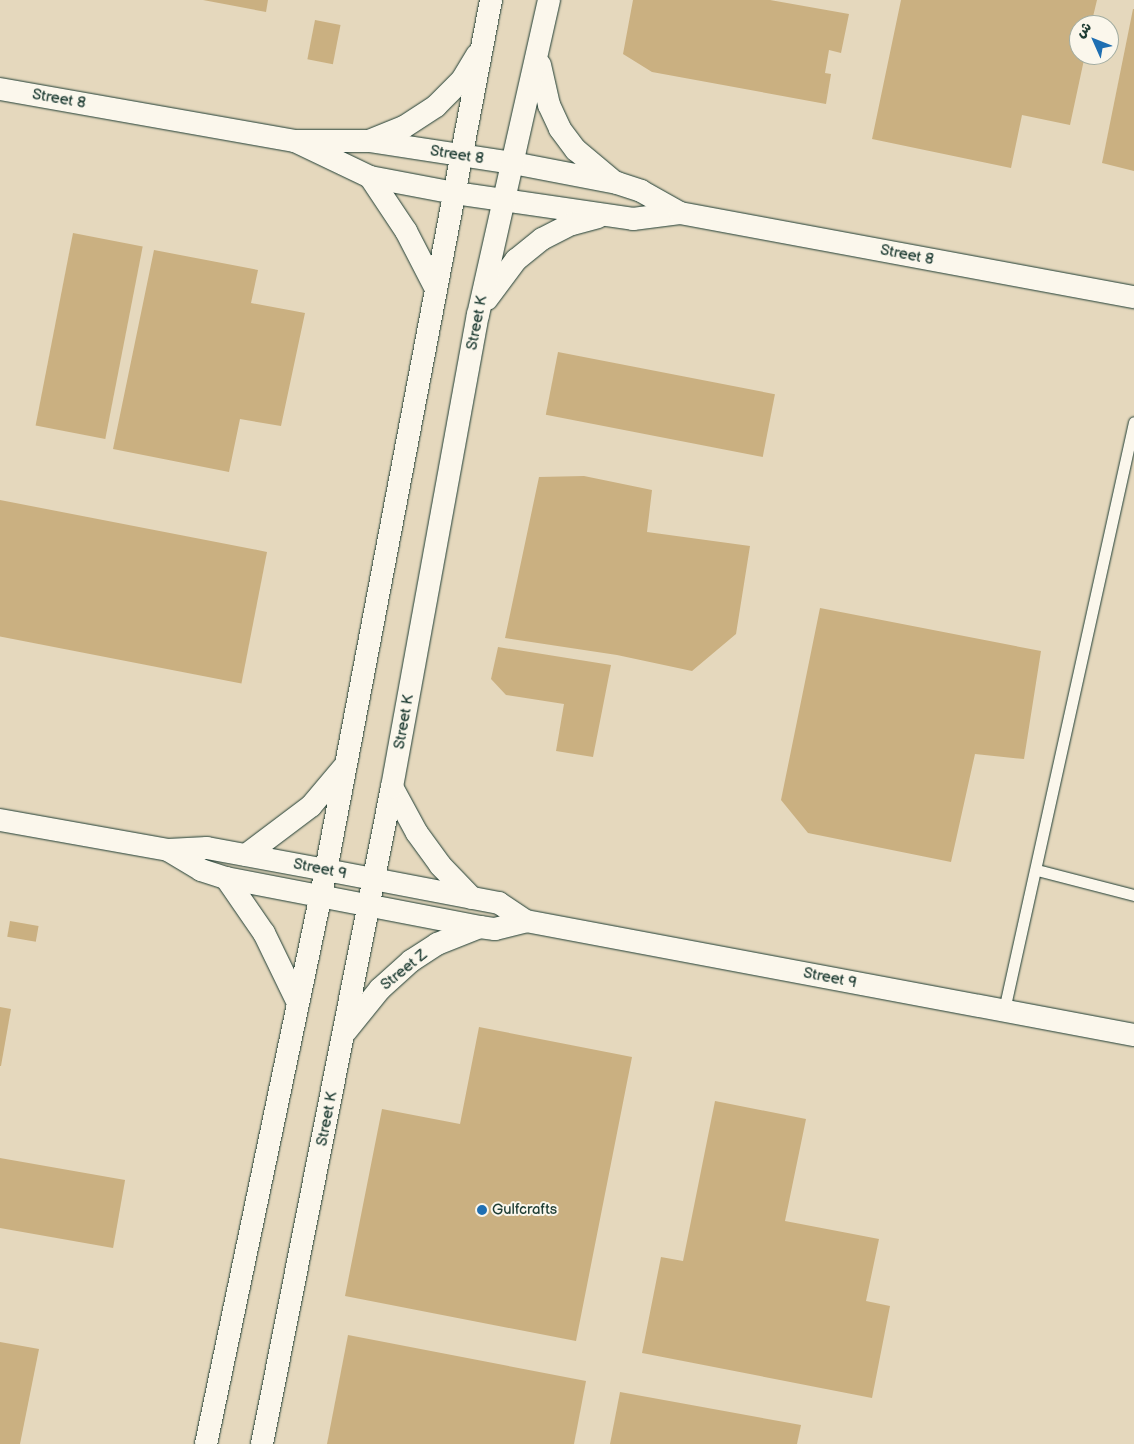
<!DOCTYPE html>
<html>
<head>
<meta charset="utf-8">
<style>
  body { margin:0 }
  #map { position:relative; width:1134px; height:1444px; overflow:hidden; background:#f1e9d7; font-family:"Balsamiq Sans","Playpen Sans Arabic",sans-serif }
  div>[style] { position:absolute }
  .built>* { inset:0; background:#e5d8bd }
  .building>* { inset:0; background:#cab081; transform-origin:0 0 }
  .roads { filter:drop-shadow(0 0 1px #1f3d34) drop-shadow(0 0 1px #1f3d34) }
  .service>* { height:11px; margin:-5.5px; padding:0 5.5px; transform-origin:5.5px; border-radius:5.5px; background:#fbf7ec }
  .minor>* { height:22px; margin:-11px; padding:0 11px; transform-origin:11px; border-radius:11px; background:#fbf7ec }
  .dots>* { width:14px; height:14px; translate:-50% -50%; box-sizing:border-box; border:2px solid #fbf7ec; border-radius:50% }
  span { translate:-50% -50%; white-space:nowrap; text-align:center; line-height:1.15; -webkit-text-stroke:4px #fbf7ec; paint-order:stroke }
  .street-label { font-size:15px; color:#1f3d34 }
  .poi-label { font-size:15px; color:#1f3d34 }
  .left { translate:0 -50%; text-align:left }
  .north { position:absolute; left:1069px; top:15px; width:50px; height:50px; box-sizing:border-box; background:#fbf7ec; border:1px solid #a3ada2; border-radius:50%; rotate:314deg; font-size:14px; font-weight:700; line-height:20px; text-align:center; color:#1f3d34 }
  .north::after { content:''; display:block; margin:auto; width:18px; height:22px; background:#1f6fb2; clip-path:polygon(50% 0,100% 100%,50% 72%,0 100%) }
</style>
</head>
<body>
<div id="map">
  <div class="built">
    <i style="clip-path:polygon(evenodd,0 0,1134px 0,1134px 1444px,0 1444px,0 0,1079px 25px,1109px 25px,1109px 55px,1079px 55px,1079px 25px)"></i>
  </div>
  <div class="building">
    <i style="clip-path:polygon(203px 0,268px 0,266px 12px)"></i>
    <i style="clip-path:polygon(633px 0,770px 0,849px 14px,841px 53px,829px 50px,825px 73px,831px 74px,826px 104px,652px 72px,623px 54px)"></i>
    <i style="clip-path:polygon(901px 0,1097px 0,1091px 25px,1079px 25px,1079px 55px,1085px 55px,1070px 125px,1022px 115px,1011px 168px,872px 139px)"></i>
    <i style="clip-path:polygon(1133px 9px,1134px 9px,1134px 171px,1102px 163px)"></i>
    <i style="left:315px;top:20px;width:26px;height:40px;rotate:11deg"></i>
    <i style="left:73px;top:233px;width:71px;height:196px;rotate:11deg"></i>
    <i style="clip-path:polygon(154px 250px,258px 270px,251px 303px,305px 313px,281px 426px,240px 419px,229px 472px,113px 449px)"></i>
    <i style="left:558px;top:352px;width:221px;height:64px;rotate:11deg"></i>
    <i style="clip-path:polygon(584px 476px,652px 490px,647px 532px,750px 546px,736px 634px,692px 671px,617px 655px,505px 638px,539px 477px)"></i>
    <i style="left:0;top:500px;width:272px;height:134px;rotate:11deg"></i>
    <i style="clip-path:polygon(820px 608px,1041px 651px,1024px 759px,975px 754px,951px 862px,808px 833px,781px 800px)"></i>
    <i style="clip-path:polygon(498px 647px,611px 665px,593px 757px,556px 751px,564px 704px,506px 695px,491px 679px)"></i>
    <i style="left:10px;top:921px;width:29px;height:16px;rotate:10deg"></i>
    <i style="clip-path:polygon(0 1007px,11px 1009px,1px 1066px,0 1066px)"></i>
    <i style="clip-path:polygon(479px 1027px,632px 1057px,576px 1341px,345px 1296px,382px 1109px,460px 1124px)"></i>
    <i style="clip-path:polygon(715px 1101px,806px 1119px,785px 1221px,879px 1239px,866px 1301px,890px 1306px,872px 1398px,642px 1353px,661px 1257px,683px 1261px)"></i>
    <i style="left:0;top:1158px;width:127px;height:69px;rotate:10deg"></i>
    <i style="clip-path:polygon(348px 1335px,586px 1381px,574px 1444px,327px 1444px)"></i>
    <i style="clip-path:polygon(0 1342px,39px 1349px,20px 1444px,0 1444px)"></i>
    <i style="clip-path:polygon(620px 1392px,801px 1425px,797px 1444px,610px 1444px)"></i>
  </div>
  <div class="roads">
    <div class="service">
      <i style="left:1037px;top:870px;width:100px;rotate:14.5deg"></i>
      <i style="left:1004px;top:1010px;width:602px;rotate:-77.53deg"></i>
    </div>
    <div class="minor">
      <i style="left:540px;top:65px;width:41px;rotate:77.3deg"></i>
      <i style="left:549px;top:105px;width:26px;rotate:65deg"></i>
      <i style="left:560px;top:129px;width:26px;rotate:53deg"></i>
      <i style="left:576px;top:150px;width:47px;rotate:39.8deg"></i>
      <i style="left:0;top:89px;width:300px;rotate:10deg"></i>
      <i style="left:295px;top:141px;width:74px"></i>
      <i style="left:369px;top:141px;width:146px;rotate:8.7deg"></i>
      <i style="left:513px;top:163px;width:106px;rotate:10.9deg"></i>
      <i style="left:617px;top:183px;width:25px;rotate:18deg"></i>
      <i style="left:641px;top:191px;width:45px;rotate:29.4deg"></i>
      <i style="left:295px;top:141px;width:83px;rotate:25.6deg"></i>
      <i style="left:370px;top:177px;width:86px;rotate:10.7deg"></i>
      <i style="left:455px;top:193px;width:180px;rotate:8.3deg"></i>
      <i style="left:633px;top:219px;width:47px;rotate:-7.3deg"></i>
      <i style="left:680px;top:213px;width:462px;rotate:10.5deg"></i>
      <i style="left:369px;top:141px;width:38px;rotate:-22deg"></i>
      <i style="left:404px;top:127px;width:38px;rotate:-33deg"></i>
      <i style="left:436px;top:106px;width:37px;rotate:-45deg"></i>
      <i style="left:462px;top:80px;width:29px;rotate:-59deg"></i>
      <i style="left:370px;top:177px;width:65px;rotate:56.3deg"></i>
      <i style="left:406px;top:231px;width:65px;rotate:62.7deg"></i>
      <i style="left:487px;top:299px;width:49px;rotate:-53.4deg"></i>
      <i style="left:516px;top:260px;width:33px;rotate:-39deg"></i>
      <i style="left:542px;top:239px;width:34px;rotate:-27deg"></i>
      <i style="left:572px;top:224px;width:27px;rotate:-15deg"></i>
      <i style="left:392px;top:787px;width:52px;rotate:61.5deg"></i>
      <i style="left:417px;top:833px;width:39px;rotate:54deg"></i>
      <i style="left:440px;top:865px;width:46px;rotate:45.9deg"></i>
      <i style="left:0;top:820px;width:171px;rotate:10.1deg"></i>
      <i style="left:168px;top:850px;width:39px;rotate:-3deg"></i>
      <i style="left:207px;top:848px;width:121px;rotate:10.5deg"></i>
      <i style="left:326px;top:870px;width:176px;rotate:10.8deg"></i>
      <i style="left:499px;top:903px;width:32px;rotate:34deg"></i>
      <i style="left:526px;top:921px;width:619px;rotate:10.62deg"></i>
      <i style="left:168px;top:850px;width:39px;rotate:31deg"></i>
      <i style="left:201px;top:870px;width:26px;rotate:18deg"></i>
      <i style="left:226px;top:878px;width:259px;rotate:10.9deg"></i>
      <i style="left:480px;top:927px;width:15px;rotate:8deg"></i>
      <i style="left:495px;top:929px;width:32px;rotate:-14deg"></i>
      <i style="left:246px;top:855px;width:81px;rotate:-37deg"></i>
      <i style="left:311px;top:806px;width:51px;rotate:-49.8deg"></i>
      <i style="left:226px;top:878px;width:67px;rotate:55.4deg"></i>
      <i style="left:264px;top:933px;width:78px;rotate:64.1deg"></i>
      <i style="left:346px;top:1031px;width:54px;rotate:-51deg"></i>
      <i style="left:380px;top:989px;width:42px;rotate:-42.1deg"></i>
      <i style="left:411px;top:961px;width:31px;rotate:-33deg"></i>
      <i style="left:437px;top:944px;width:46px;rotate:-21.6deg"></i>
      <i style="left:206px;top:1444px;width:586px;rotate:-78.19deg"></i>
      <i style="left:326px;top:870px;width:886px;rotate:-79.26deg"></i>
      <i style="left:262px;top:1444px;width:670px;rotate:-78.81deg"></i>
      <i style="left:392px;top:787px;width:480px;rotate:-79.7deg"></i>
      <i style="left:478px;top:315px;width:323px;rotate:-77.3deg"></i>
    </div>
  </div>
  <div class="dots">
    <i style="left:482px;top:1210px;background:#1f6fb2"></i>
  </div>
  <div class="street-label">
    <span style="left:59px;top:99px;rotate:10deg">Street 8</span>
    <span style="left:457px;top:155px;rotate:9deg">Street 8</span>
    <span style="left:907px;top:255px;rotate:11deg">Street 8</span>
    <span style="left:477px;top:323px;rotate:-79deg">Street K</span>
    <span style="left:404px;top:722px;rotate:-80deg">Street K</span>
    <span style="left:320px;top:869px;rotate:11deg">Street 9</span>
    <span style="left:404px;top:970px;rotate:-39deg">Street Z</span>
    <span style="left:830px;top:978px;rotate:11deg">Street 9</span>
    <span style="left:327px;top:1119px;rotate:-79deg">Street K</span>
  </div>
  <div class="poi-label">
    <span class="left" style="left:492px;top:1210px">Gulfcrafts</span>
  </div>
  <div class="north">ش</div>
</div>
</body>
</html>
